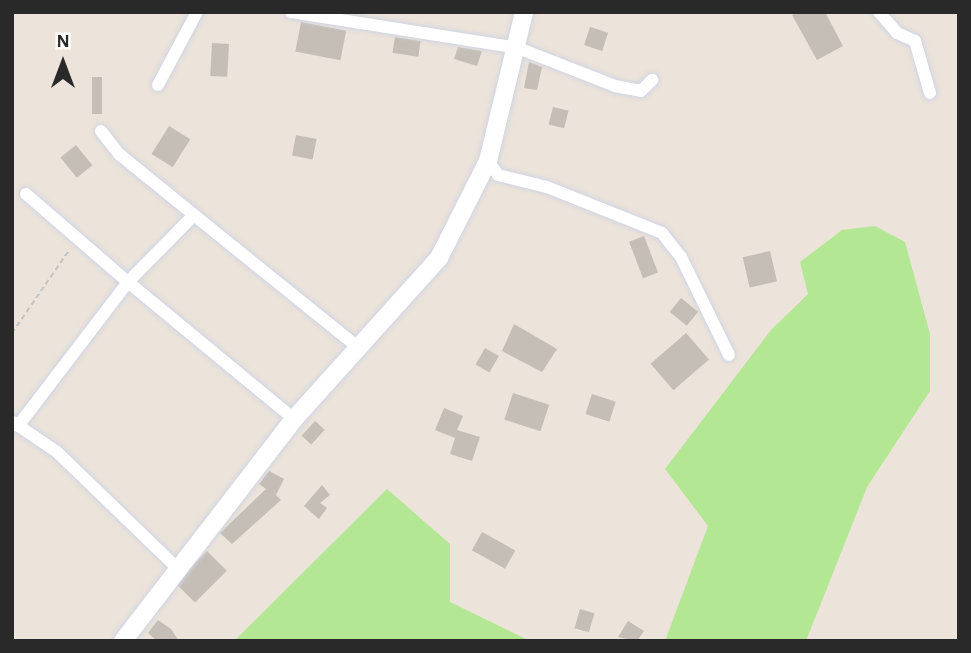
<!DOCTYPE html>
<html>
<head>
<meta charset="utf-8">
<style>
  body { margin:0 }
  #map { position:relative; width:971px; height:653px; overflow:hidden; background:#ece3da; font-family:"Alegreya Sans",sans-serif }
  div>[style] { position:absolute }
  .green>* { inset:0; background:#b4e793 }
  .building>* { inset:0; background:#c4beb6; transform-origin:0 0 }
  .path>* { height:2px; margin-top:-1px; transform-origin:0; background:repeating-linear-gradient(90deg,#c3c3c3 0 5px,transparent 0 8.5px) }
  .roads { filter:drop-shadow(0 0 2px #cfd4e3) drop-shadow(0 0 2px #cfd4e3) }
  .street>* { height:12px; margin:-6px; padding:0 6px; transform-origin:6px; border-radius:6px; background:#fff }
  .secondary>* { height:18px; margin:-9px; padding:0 9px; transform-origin:9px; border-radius:9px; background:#fff }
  span { translate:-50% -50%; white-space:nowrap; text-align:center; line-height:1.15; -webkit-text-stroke:7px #fff; paint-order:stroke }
  .frame { position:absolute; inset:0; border:14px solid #292929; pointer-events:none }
  .north { position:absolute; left:28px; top:28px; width:70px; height:70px; -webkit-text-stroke:5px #fff; paint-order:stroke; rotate:0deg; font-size:19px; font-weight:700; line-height:28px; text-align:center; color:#292929 }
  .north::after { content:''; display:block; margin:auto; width:24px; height:32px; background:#292929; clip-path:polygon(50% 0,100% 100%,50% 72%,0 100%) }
</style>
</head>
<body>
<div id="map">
  <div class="green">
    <i style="clip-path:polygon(875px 226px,905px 242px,930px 334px,930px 391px,867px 487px,806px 641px,665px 641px,708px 526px,665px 469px,771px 330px,808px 294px,800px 262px,842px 230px)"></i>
    <i style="clip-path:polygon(387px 489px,450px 544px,450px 602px,530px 641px,234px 641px)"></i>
  </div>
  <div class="building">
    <i style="clip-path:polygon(797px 12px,825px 12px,843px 46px,817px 60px,792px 15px)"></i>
    <i style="left:301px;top:22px;width:46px;height:30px;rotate:11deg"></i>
    <i style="left:590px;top:27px;width:19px;height:19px;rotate:18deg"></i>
    <i style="left:395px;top:37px;width:26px;height:16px;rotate:9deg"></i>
    <i style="left:212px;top:43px;width:17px;height:33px;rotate:3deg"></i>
    <i style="clip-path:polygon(458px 47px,482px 51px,477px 66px,454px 59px)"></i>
    <i style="clip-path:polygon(529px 62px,542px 67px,537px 90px,524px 88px)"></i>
    <i style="left:92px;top:77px;width:10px;height:37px"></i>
    <i style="left:553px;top:107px;width:16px;height:18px;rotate:14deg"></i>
    <i style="left:169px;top:126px;width:25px;height:33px;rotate:32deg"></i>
    <i style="left:296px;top:135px;width:21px;height:21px;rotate:11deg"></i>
    <i style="left:76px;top:145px;width:26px;height:20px;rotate:51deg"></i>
    <i style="left:644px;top:236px;width:39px;height:16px;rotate:69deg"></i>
    <i style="left:770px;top:251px;width:31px;height:28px;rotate:77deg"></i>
    <i style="left:681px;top:298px;width:22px;height:18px;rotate:39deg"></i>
    <i style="clip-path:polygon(514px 324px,557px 349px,542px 372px,502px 351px)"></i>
    <i style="left:686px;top:333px;width:35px;height:47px;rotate:49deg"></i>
    <i style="left:485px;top:348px;width:16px;height:19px;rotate:30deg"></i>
    <i style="left:513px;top:393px;width:38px;height:28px;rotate:18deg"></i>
    <i style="left:592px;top:394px;width:25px;height:21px;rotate:18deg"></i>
    <i style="clip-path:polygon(444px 408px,463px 416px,457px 430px,480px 437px,472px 461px,450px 454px,455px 438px,435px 430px)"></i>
    <i style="left:315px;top:421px;width:13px;height:20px;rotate:42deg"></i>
    <i style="clip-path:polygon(269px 471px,284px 479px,276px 495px,281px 500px,232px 544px,220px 533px,266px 489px,259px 484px)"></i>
    <i style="clip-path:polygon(322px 485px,330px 495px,320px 503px,327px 508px,319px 519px,304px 506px)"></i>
    <i style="left:482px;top:532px;width:38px;height:21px;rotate:29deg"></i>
    <i style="left:207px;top:551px;width:28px;height:45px;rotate:45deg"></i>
    <i style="left:580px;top:609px;width:15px;height:20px;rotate:16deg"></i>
    <i style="clip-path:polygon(158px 620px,171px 629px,179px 641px,157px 641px,148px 633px)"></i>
    <i style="clip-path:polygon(628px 621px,644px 631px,637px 641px,618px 637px)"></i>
  </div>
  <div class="path">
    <i style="left:12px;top:333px;width:102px;rotate:-55.4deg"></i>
  </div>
  <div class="roads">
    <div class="street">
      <i style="left:291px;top:12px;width:230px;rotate:9deg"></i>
      <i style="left:518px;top:48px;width:104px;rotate:21.4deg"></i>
      <i style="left:615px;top:86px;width:26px;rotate:11deg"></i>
      <i style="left:641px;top:91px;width:16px;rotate:-45deg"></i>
      <i style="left:879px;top:12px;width:28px;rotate:49deg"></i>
      <i style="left:897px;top:33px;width:20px;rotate:24deg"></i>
      <i style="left:915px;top:41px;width:54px;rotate:73.9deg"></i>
      <i style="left:158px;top:85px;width:83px;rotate:-61.9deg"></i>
      <i style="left:101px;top:131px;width:29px;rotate:52deg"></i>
      <i style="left:119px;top:154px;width:97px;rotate:39.1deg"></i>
      <i style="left:488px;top:161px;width:17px;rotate:54deg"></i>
      <i style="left:498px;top:175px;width:50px;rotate:13.8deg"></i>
      <i style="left:547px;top:187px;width:124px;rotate:21.8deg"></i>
      <i style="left:662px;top:233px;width:31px;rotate:52deg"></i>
      <i style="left:681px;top:257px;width:109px;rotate:63.9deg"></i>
      <i style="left:26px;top:194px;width:135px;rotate:40.8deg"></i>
      <i style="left:128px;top:282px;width:94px;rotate:-45.4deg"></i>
      <i style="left:194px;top:215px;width:213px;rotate:38.9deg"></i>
      <i style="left:13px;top:422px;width:53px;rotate:34.3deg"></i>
      <i style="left:57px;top:452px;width:167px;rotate:44deg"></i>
      <i style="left:18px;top:426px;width:181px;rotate:-52.6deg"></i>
      <i style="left:128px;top:282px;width:215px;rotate:39.5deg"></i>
    </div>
    <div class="secondary">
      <i style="left:123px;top:641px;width:280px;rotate:-52.4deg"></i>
      <i style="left:294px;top:419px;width:217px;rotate:-48deg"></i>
      <i style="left:439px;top:258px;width:109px;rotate:-63.2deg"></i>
      <i style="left:488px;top:161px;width:153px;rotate:-76.4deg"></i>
    </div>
  </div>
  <div class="frame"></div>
  <div class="north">N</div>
</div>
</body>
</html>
